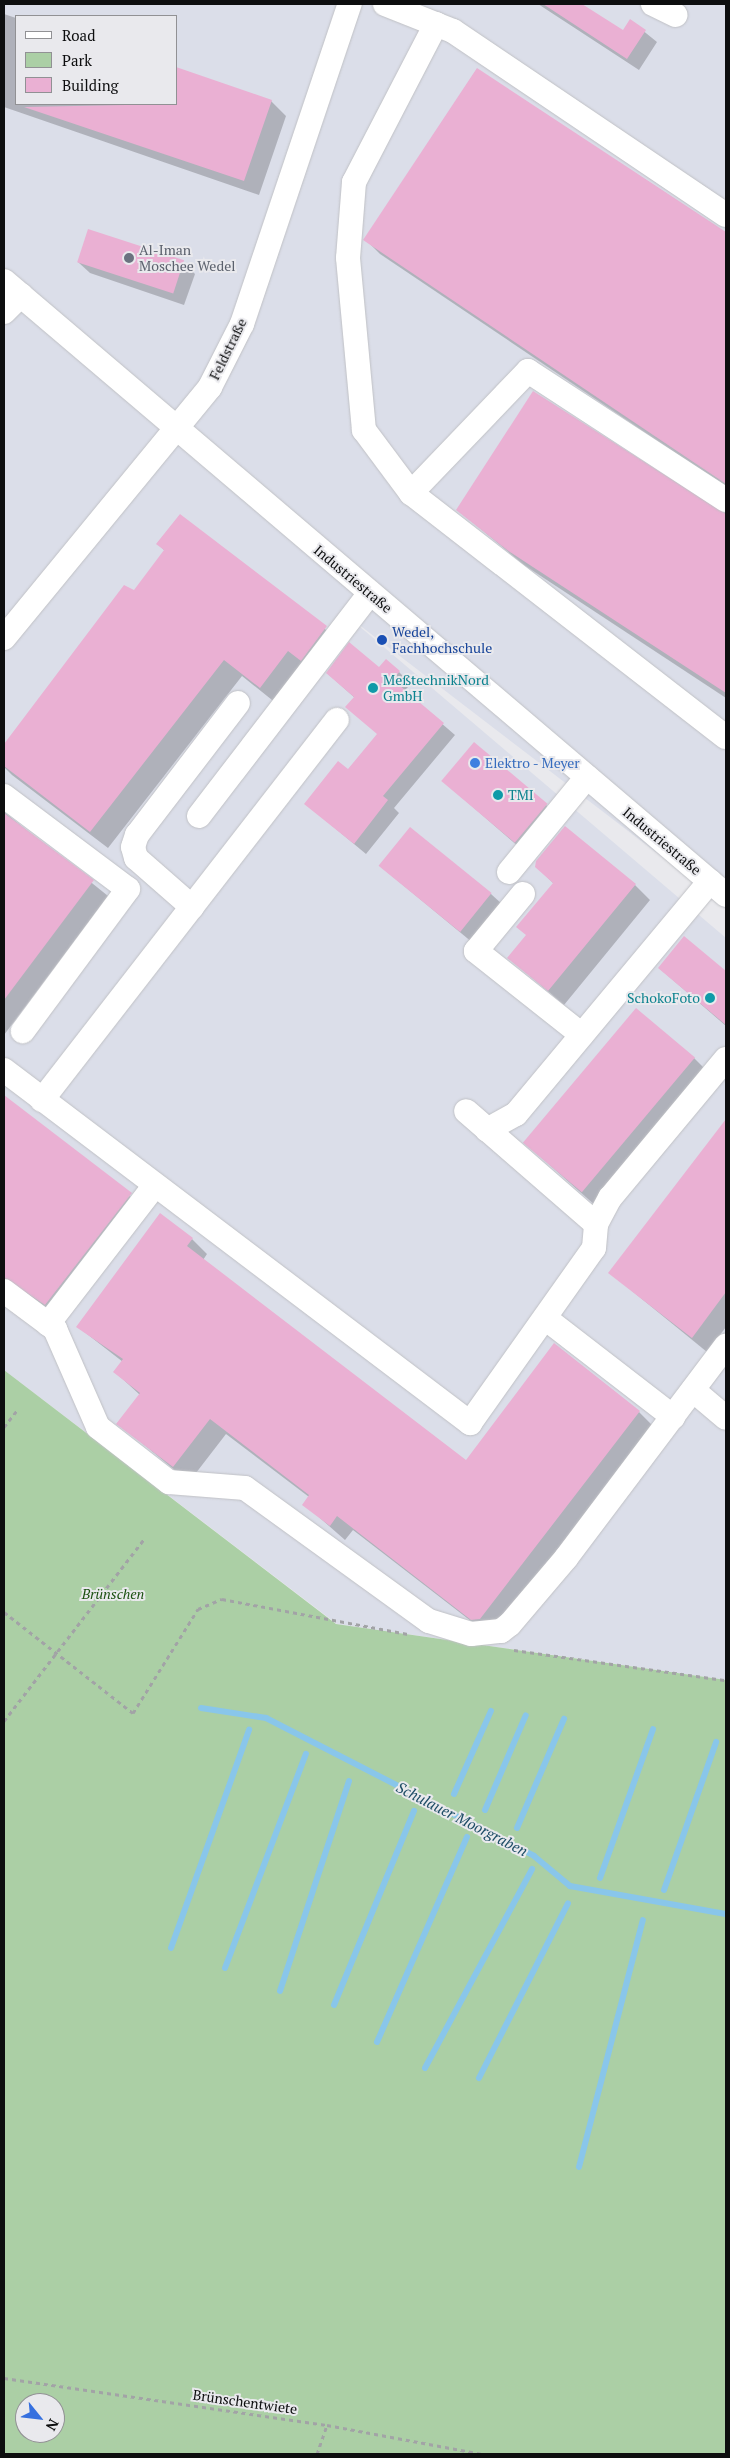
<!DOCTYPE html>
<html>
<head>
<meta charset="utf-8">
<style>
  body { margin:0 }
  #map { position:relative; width:730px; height:2458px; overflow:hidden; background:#e9e9ed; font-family:"PT Serif",serif }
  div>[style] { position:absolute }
  .built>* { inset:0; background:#dbdee9 }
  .green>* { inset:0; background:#abcfa5 }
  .shadow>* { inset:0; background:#0003 }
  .stream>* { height:6px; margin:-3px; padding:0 3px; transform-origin:3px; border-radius:3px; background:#89c6ea }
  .building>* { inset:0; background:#eab0d3; transform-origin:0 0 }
  .path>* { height:3px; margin-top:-1.5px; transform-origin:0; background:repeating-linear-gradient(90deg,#a2a3a6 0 4px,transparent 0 8px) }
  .roads { filter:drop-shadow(0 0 1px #c0c1c5) drop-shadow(0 0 1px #c0c1c5) }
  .minor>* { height:24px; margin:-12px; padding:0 12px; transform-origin:12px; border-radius:12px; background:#fff }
  .dots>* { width:14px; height:14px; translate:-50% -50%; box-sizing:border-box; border:2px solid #e9e9ed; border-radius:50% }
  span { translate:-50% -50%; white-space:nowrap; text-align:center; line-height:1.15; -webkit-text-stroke:4px #e9e9ed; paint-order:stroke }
  .worship-label { font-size:14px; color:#5b616d }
  .left { translate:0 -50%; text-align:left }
  .street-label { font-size:14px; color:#0d0e0f }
  .transit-label { font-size:14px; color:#164399 }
  .culture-label { font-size:14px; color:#0d838f }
  .right { translate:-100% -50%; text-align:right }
  .shop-label { font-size:14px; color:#366cbe }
  .park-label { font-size:14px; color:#1a5010; font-style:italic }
  .water-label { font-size:15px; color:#1e4d66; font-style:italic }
  .frame { position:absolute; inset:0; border:5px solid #0d0e0f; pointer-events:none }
  .legend { position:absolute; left:15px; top:15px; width:162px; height:90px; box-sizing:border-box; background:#e9e9ed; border:1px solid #919194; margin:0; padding:6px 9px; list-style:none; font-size:15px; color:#0d0e0f }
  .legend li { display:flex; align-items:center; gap:10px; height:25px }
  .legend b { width:25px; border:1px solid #919194 }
  .north { position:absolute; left:15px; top:2393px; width:50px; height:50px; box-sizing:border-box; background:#e9e9ed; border:1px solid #919194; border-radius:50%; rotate:119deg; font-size:14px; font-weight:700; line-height:20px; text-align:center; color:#0d0e0f }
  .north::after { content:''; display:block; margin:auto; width:18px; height:22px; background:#3670df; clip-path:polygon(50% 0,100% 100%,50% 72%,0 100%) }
</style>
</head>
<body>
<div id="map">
  <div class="built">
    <i style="clip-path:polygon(evenodd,4px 4px,726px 4px,726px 906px,345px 614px,726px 938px,726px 1680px,337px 1624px,4px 1370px,4px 4px,16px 16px,176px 16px,176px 104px,16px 104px,16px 16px)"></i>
  </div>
  <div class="green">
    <i style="clip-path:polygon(evenodd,4px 1370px,336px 1624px,726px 1680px,726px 2454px,4px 2454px,4px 1370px,25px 2403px,55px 2403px,55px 2433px,25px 2433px,25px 2403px)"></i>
  </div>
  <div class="shadow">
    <i style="clip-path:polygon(538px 4px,580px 4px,623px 32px,631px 21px,657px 42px,639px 70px)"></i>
    <i style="clip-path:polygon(4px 14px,16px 18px,16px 104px,271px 101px,286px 116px,259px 195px,4px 107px)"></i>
    <i style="clip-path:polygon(477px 69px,726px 233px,726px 487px,380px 254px,365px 239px)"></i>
    <i style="clip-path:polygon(78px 262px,183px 262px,195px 274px,184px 305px,90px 273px)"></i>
    <i style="clip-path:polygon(458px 510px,726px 513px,726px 698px,524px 565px)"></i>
    <i style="clip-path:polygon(180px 516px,344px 644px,277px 704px,242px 676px,108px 848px,12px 775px,4px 767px,4px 746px,124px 587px,134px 592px,165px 551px,158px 544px)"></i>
    <i style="clip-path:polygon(379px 669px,399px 672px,411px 684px,404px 691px,455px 735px,394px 808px,399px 813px,366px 854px,306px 804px,348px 770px,378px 735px,355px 698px,327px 673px)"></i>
    <i style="clip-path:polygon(443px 781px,546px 805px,558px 816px,527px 854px)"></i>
    <i style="clip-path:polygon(4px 812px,108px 896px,4px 1035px)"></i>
    <i style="clip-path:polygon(380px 866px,491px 894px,503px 905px,473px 943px)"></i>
    <i style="clip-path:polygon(537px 867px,635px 885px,650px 900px,564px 1005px,509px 958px,527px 936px,554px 884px)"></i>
    <i style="clip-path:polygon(684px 938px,726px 973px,726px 1026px,659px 968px)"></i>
    <i style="clip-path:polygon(694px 1058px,709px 1073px,597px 1207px,526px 1144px)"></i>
    <i style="clip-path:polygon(4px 1097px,146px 1209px,61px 1319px,4px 1285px)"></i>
    <i style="clip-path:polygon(726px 1121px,726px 1327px,707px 1352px,610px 1273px)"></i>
    <i style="clip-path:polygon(192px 1239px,207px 1254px,203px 1260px,466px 1461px,639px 1412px,654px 1427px,495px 1634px,489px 1635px,353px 1530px,345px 1540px,304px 1504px,309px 1497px,226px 1434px,189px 1482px,118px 1423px,140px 1395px,115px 1372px,123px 1362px,78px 1327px)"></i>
  </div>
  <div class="stream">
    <i style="left:201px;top:1708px;width:66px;rotate:8.7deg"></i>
    <i style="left:266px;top:1718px;width:301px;rotate:27.2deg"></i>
    <i style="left:534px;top:1856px;width:47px;rotate:39.8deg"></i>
    <i style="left:570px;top:1886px;width:158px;rotate:10.2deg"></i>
    <i style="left:454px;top:1794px;width:91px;rotate:-66deg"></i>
    <i style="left:485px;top:1810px;width:103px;rotate:-66.7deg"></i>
    <i style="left:517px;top:1828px;width:119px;rotate:-66.7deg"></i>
    <i style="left:600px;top:1878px;width:158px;rotate:-70.4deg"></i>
    <i style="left:664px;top:1890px;width:157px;rotate:-70.6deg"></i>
    <i style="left:171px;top:1948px;width:232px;rotate:-70.3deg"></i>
    <i style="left:225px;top:1968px;width:229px;rotate:-69.3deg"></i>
    <i style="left:280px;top:1991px;width:221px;rotate:-71.8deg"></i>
    <i style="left:334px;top:2005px;width:210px;rotate:-67.6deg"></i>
    <i style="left:377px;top:2042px;width:224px;rotate:-66.3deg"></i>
    <i style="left:425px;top:2068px;width:226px;rotate:-61.7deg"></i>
    <i style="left:479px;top:2078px;width:196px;rotate:-63deg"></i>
    <i style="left:579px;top:2167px;width:255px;rotate:-75.5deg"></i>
  </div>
  <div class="building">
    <i style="clip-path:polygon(543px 4px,582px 4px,623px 30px,630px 19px,646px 30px,627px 59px)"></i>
    <i style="clip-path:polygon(176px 67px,272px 100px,244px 181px,24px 107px,176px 104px)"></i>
    <i style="clip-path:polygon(477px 68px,726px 232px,726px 484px,363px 240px)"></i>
    <i style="left:88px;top:229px;width:101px;height:35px;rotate:18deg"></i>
    <i style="clip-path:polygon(533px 391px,726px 514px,726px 693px,507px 550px,456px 510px)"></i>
    <i style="clip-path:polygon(180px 514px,327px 626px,301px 661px,288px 651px,260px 688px,224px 660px,90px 832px,4px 766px,4px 744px,124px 585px,134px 590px,164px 550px,156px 544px)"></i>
    <i style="clip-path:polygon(349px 642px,379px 667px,386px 659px,400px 671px,393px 680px,444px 723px,383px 796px,388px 800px,354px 844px,304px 804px,338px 761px,348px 769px,377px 734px,345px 707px,354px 697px,326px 673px)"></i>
    <i style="left:474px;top:742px;width:96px;height:51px;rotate:40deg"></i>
    <i style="clip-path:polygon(4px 813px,94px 880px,4px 1000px)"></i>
    <i style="clip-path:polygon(565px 826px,636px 884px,548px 991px,507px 958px,526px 935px,516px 927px,553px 883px,535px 867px,536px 861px)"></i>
    <i style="left:410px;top:827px;width:105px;height:50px;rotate:39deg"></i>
    <i style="clip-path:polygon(684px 936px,726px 971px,726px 1025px,658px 968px)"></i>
    <i style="left:636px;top:1008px;width:77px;height:176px;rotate:40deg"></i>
    <i style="clip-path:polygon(4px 1095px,132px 1193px,45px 1305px,4px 1278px)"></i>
    <i style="clip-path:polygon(726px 1119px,726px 1292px,692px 1338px,608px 1273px)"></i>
    <i style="clip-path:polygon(160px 1213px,193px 1238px,187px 1246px,466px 1460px,554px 1343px,640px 1411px,480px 1619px,471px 1620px,337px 1516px,330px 1526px,302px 1505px,309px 1495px,210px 1419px,173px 1467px,116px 1424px,140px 1393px,113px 1372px,123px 1359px,76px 1327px)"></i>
  </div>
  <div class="path">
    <i style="left:4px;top:1427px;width:23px;rotate:-52deg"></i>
    <i style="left:4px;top:1612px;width:164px;rotate:38.1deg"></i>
    <i style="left:133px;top:1713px;width:123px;rotate:-58deg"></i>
    <i style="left:198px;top:1609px;width:26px;rotate:-23deg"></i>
    <i style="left:222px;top:1599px;width:189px;rotate:10.7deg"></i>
    <i style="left:514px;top:1650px;width:214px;rotate:8.1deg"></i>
    <i style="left:4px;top:1721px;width:230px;rotate:-52.4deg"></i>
    <i style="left:4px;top:2378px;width:326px;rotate:8.3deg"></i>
    <i style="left:327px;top:2425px;width:158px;rotate:10.6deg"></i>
    <i style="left:317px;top:2454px;width:31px;rotate:-71deg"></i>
  </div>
  <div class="roads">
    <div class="minor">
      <i style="left:385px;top:4px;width:73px;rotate:21.7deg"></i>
      <i style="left:453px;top:31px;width:329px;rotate:34deg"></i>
      <i style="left:653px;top:4px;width:25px;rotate:26deg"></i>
      <i style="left:436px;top:24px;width:178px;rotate:117.4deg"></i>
      <i style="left:354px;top:182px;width:76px;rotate:94.5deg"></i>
      <i style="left:348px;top:258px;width:173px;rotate:84.7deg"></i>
      <i style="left:364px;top:430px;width:79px;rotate:53.3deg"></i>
      <i style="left:411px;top:493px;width:398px;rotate:37.8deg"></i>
      <i style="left:4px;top:281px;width:948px;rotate:40.38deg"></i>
      <i style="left:4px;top:312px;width:24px;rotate:-45deg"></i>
      <i style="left:411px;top:493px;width:169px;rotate:-46.2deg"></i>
      <i style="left:528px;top:371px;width:236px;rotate:33.1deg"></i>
      <i style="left:4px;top:638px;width:325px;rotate:-50.6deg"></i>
      <i style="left:210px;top:387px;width:71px;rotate:-63.1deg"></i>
      <i style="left:242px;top:324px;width:338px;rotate:-71.4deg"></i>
      <i style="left:4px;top:796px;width:155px;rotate:36.9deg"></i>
      <i style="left:128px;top:889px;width:177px;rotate:126.5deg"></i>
      <i style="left:199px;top:816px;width:281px;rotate:-52.5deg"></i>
      <i style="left:509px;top:872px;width:123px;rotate:-50.6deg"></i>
      <i style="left:523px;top:894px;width:74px;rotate:129.5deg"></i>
      <i style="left:476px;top:951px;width:135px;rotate:38.4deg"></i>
      <i style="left:192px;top:907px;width:74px;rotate:-138.8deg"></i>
      <i style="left:136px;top:858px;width:11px;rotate:-105deg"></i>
      <i style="left:133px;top:847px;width:13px;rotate:-72deg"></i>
      <i style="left:137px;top:835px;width:166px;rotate:-52.6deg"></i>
      <i style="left:4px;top:1070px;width:585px;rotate:37.14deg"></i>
      <i style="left:470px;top:1423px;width:214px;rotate:-54.7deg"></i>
      <i style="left:594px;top:1248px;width:24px;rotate:-85deg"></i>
      <i style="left:596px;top:1224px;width:172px;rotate:-139deg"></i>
      <i style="left:42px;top:1100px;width:481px;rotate:-52.2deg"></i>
      <i style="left:487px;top:1130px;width:33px;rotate:-29deg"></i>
      <i style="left:516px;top:1114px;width:303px;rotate:-50.2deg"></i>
      <i style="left:596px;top:1224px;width:30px;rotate:-62deg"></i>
      <i style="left:610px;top:1198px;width:181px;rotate:-50.2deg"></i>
      <i style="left:4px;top:1291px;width:64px;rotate:36.7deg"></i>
      <i style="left:55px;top:1329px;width:107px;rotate:66.3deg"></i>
      <i style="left:98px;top:1427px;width:90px;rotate:37.8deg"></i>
      <i style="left:169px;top:1482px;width:76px;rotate:4.5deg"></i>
      <i style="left:245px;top:1488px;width:227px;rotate:35.9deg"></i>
      <i style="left:429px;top:1621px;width:44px;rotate:17.2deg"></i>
      <i style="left:471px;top:1634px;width:30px;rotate:-6deg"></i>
      <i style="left:501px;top:1631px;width:11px;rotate:-38deg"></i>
      <i style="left:510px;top:1624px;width:87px;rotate:-49.7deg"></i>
      <i style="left:566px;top:1558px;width:266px;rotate:-53deg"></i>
      <i style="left:545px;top:1318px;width:162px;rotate:37.7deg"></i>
      <i style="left:48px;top:1324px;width:175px;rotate:-52.4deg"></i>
      <i style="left:693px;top:1390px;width:43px;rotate:40.3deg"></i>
    </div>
  </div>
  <div class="dots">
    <i style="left:129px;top:258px;background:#6b7280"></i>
    <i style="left:382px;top:640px;background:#1a4fb4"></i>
    <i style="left:373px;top:688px;background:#0f9aa8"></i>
    <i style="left:475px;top:763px;background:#3f7fe0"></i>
    <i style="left:498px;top:795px;background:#0f9aa8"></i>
    <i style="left:710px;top:998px;background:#0f9aa8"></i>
  </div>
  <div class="worship-label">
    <span class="left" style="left:139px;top:258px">Al-Iman<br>Moschee Wedel</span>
  </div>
  <div class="street-label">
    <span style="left:228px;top:349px;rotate:-64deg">Feldstraße</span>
    <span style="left:353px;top:579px;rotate:40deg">Industriestraße</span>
    <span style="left:662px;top:841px;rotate:40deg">Industriestraße</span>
    <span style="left:245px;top:2402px;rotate:8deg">Brünschentwiete</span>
  </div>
  <div class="transit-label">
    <span class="left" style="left:392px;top:640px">Wedel,<br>Fachhochschule</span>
  </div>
  <div class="culture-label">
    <span class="left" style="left:383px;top:688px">MeßtechnikNord<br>GmbH</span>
    <span class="left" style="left:508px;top:795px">TMI</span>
    <span class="right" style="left:700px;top:998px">SchokoFoto</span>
  </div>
  <div class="shop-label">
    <span class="left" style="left:485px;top:763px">Elektro - Meyer</span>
  </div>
  <div class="park-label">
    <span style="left:113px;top:1594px">Brünschen</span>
  </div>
  <div class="water-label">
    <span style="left:462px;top:1819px;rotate:27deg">Schulauer Moorgraben</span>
  </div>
  <div class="frame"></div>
  <ul class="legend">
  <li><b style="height:6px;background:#fff"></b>Road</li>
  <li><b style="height:14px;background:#abcfa5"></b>Park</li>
  <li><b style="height:14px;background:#eab0d3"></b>Building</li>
  </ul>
  <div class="north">N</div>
</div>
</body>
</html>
